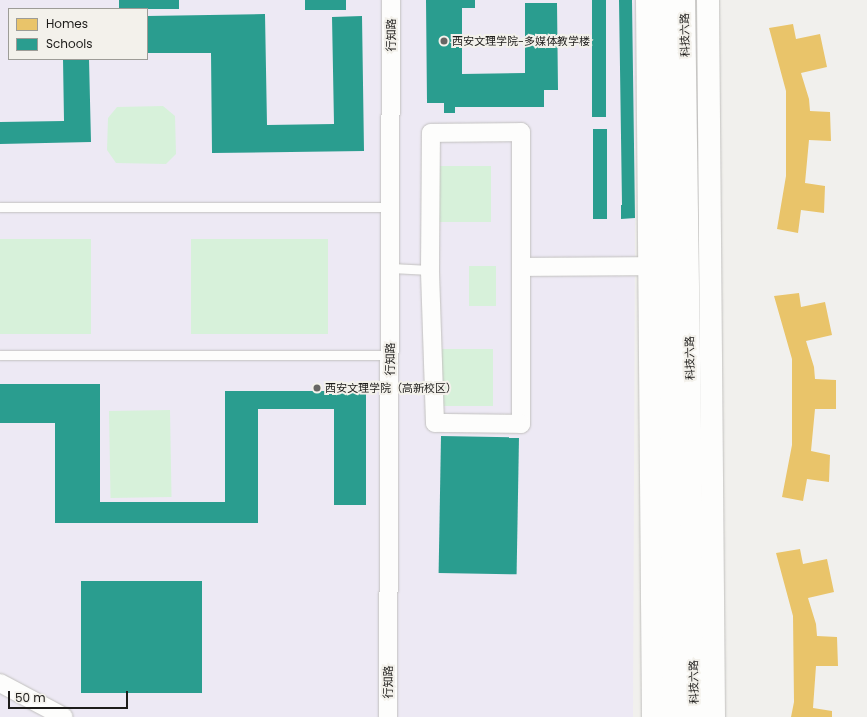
<!DOCTYPE html>
<html>
<head>
<meta charset="utf-8">
<style>
  body { margin:0 }
  #map { position:relative; width:867px; height:717px; overflow:hidden; background:#f1f0ed; font-family:Poppins,"Noto Sans SC",sans-serif }
  div>[style] { position:absolute }
  .education>* { inset:0; background:#ede9f4 }
  .green>* { inset:0; background:#d7f1da; transform-origin:0 0 }
  .homes>* { inset:0; background:#e9c46a }
  .schools>* { inset:0; background:#2a9d8f; transform-origin:0 0 }
  .roads { filter:drop-shadow(0 0 1px #c1c0be) drop-shadow(0 0 1px #c1c0be) }
  .service>* { height:9px; margin:-4.5px; padding:0 4.5px; transform-origin:4.5px; border-radius:4.5px; background:#fdfdfc }
  .minor>* { height:18px; margin:-9px; padding:0 9px; transform-origin:9px; border-radius:9px; background:#fdfdfc }
  .secondary>* { height:22px; margin:-11px; padding:0 11px; transform-origin:11px; border-radius:11px; background:#fdfdfc }
  .dots>* { width:11px; height:11px; translate:-50% -50%; box-sizing:border-box; border:2px solid #f3f1eb; border-radius:50% }
  span { translate:-50% -50%; white-space:nowrap; text-align:center; line-height:1.15; -webkit-text-stroke:4px #f3f1eb; paint-order:stroke }
  .street-label { font-size:11px; color:#1d1c1a }
  .poi-label { font-size:11px; color:#1d1c1a }
  .left { translate:0 -50%; text-align:left }
  .legend { position:absolute; left:8px; top:8px; width:140px; height:52px; box-sizing:border-box; background:#f3f1eb; border:1px solid #9d9c97; margin:0; padding:5px 7px; list-style:none; font-size:12px; color:#1d1c1a }
  .legend li { display:flex; align-items:center; gap:8px; height:20px }
  .legend b { width:20px; border:1px solid #9d9c97 }
  .scale { position:absolute; left:8px; top:691px; width:120px; height:18px; box-sizing:border-box; border:2px solid #1d1c1a; border-top:0; padding-left:5px; font-size:12px; line-height:14px; white-space:nowrap; color:#1d1c1a; -webkit-text-stroke:3px #f3f1eb; paint-order:stroke }
</style>
</head>
<body>
<div id="map">
  <div class="education">
    <i style="clip-path:polygon(evenodd,0 0,636px 0,633px 717px,0 717px,0 0,9px 9px,147px 9px,147px 59px,9px 59px,9px 9px)"></i>
  </div>
  <div class="green">
    <i style="clip-path:polygon(163px 106px,175px 116px,176px 154px,166px 164px,116px 163px,107px 150px,108px 118px,117px 107px)"></i>
    <i style="left:439px;top:166px;width:52px;height:56px"></i>
    <i style="left:91px;top:239px;width:95px;height:91px;rotate:90deg"></i>
    <i style="left:191px;top:239px;width:137px;height:95px"></i>
    <i style="left:469px;top:266px;width:27px;height:40px"></i>
    <i style="left:441px;top:349px;width:52px;height:57px"></i>
    <i style="left:170px;top:410px;width:87px;height:61px;rotate:89deg"></i>
  </div>
  <div class="homes">
    <i style="clip-path:polygon(793px 24px,796px 39px,820px 34px,827px 67px,801px 73px,809px 99px,810px 111px,830px 112px,831px 141px,809px 140px,805px 183px,825px 186px,824px 213px,801px 210px,798px 233px,777px 229px,786px 176px,786px 91px,769px 28px)"></i>
    <i style="clip-path:polygon(799px 293px,801px 307px,825px 302px,832px 335px,806px 341px,814px 367px,815px 379px,836px 380px,836px 409px,815px 409px,811px 451px,830px 455px,829px 482px,807px 479px,803px 501px,782px 497px,792px 445px,792px 359px,774px 296px)"></i>
    <i style="clip-path:polygon(800px 549px,803px 564px,827px 559px,834px 592px,808px 598px,816px 624px,817px 636px,837px 637px,838px 666px,816px 666px,813px 708px,832px 711px,832px 717px,791px 717px,794px 702px,793px 616px,776px 553px)"></i>
  </div>
  <div class="schools">
    <i style="left:119px;top:0;width:60px;height:9px"></i>
    <i style="left:305px;top:0;width:41px;height:10px"></i>
    <i style="clip-path:polygon(426px 0,475px 0,475px 8px,462px 8px,462px 74px,525px 73px,525px 3px,557px 3px,558px 90px,544px 90px,544px 107px,455px 107px,455px 113px,444px 113px,444px 103px,427px 103px)"></i>
    <i style="left:592px;top:0;width:14px;height:117px"></i>
    <i style="clip-path:polygon(619px 0,632px 0,635px 218px,621px 219px,621px 205px,622px 205px)"></i>
    <i style="clip-path:polygon(265px 14px,267px 125px,334px 124px,332px 17px,362px 16px,364px 151px,212px 153px,211px 53px,147px 53px,147px 16px)"></i>
    <i style="clip-path:polygon(63px 59px,89px 59px,91px 142px,0 144px,0 122px,64px 121px)"></i>
    <i style="left:593px;top:129px;width:14px;height:90px"></i>
    <i style="clip-path:polygon(0 384px,100px 384px,100px 502px,225px 502px,225px 391px,366px 391px,366px 505px,334px 505px,334px 409px,258px 409px,258px 523px,55px 523px,55px 423px,0 423px)"></i>
    <i style="left:441px;top:436px;width:78px;height:137px;rotate:1deg"></i>
    <i style="left:81px;top:581px;width:121px;height:112px"></i>
  </div>
  <div class="roads">
    <div class="service">
      <i style="left:0;top:207px;width:391px"></i>
      <i style="left:391px;top:268px;width:39px;rotate:3deg"></i>
      <i style="left:0;top:355px;width:390px"></i>
    </div>
    <div class="minor">
      <i style="left:521px;top:267px;width:157px;rotate:90deg"></i>
      <i style="left:521px;top:424px;width:86px;rotate:-179.3deg"></i>
      <i style="left:435px;top:423px;width:153px;rotate:-91.9deg"></i>
      <i style="left:430px;top:270px;width:137px;rotate:-89.6deg"></i>
      <i style="left:431px;top:133px;width:90px;rotate:-0.6deg"></i>
      <i style="left:521px;top:132px;width:135px;rotate:90deg"></i>
      <i style="left:521px;top:267px;width:142px;rotate:-0.4deg"></i>
      <i style="left:0;top:683px;width:72px;rotate:28deg"></i>
      <i style="left:388px;top:717px;width:717px;rotate:-89.76deg"></i>
    </div>
    <div class="secondary">
      <i style="left:647px;top:0;width:717px;rotate:89.52deg"></i>
      <i style="left:668px;top:0;width:717px;rotate:89.52deg"></i>
      <i style="left:684px;top:0;width:717px;rotate:89.2deg"></i>
      <i style="left:708px;top:0;width:717px;rotate:89.52deg"></i>
    </div>
  </div>
  <div class="dots">
    <i style="left:444px;top:41px;background:#676664"></i>
    <i style="left:317px;top:388px;background:#676664"></i>
  </div>
  <div class="street-label">
    <span style="left:391px;top:35px;rotate:-90deg">行知路</span>
    <span style="left:685px;top:35px;rotate:-91deg">科技六路</span>
    <span style="left:690px;top:358px;rotate:-91deg">科技六路</span>
    <span style="left:390px;top:359px;rotate:-90deg">行知路</span>
    <span style="left:388px;top:682px;rotate:-90deg">行知路</span>
    <span style="left:694px;top:682px;rotate:-91deg">科技六路</span>
  </div>
  <div class="poi-label">
    <span class="left" style="left:452px;top:41px">西安文理学院-多媒体教学楼</span>
    <span class="left" style="left:325px;top:388px">西安文理学院（高新校区）</span>
  </div>
  <ul class="legend">
  <li><b style="height:11px;background:#e9c46a"></b>Homes</li>
  <li><b style="height:11px;background:#2a9d8f"></b>Schools</li>
  </ul>
  <div class="scale">50 m</div>
</div>
</body>
</html>
